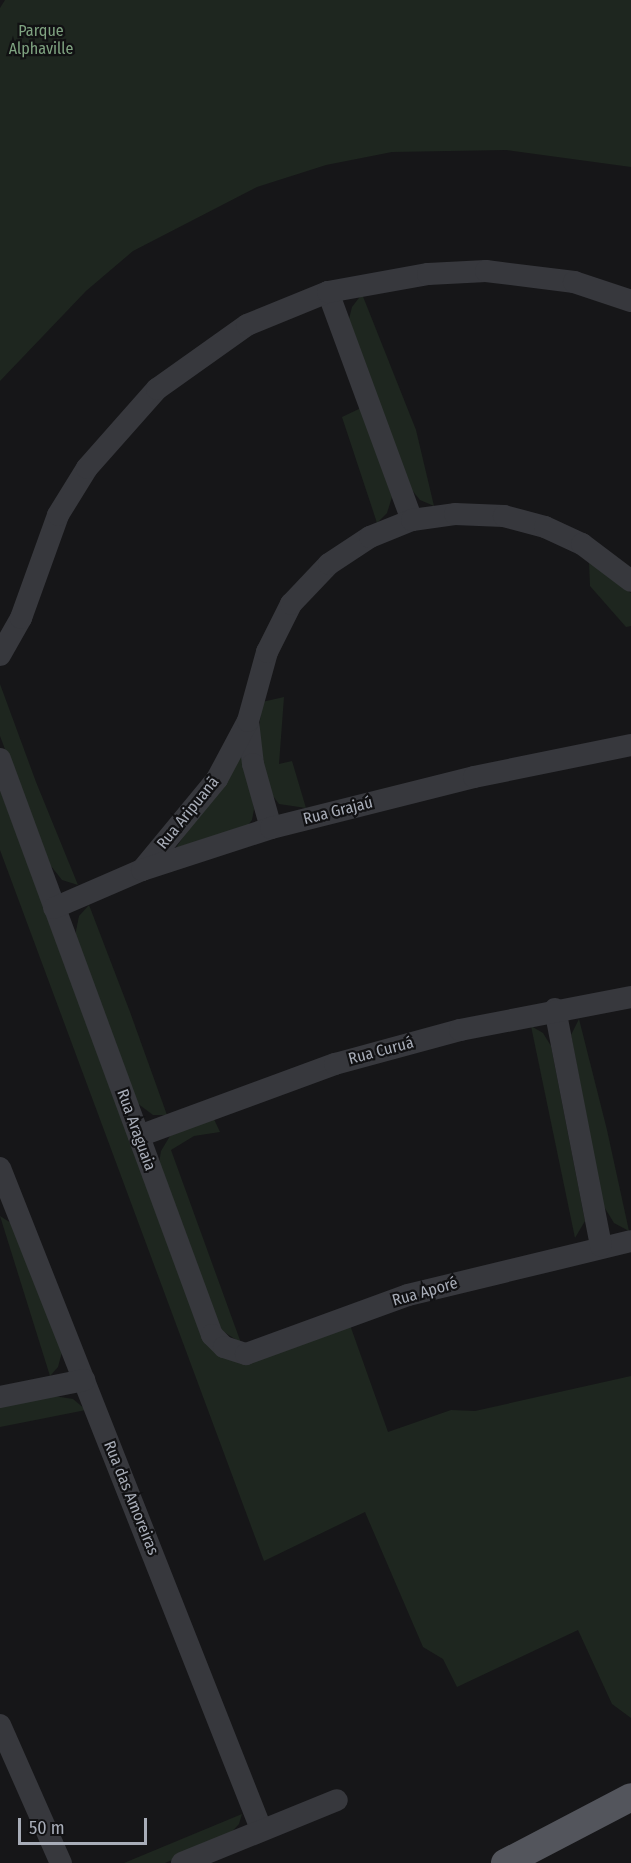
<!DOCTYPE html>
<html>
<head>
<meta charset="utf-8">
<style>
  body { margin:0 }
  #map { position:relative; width:631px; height:1863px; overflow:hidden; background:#161618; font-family:"Fira Sans Condensed",sans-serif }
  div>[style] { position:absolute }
  .green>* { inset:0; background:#1e261f }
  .minor>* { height:22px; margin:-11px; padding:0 11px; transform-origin:11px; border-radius:11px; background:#37383d }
  .major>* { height:28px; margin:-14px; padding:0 14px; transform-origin:14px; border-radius:14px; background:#53555c }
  span { translate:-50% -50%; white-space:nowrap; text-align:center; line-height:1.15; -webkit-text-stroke:4.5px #111113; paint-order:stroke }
  .park-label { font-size:16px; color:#7fa381 }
  .street-label { font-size:16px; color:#a8adb8 }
  .scale { position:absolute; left:18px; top:1818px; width:129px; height:27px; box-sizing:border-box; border:3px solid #a8adb8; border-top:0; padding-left:8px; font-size:18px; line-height:21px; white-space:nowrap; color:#a8adb8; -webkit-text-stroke:4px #111113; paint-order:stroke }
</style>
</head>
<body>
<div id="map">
  <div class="green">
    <i style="clip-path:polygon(5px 0,631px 0,631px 167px,506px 150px,392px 152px,326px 165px,257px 187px,133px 251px,86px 291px,0 381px,0 8px)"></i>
    <i style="clip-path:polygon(362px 294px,416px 430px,434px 506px,420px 500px,411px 489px,349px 319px,352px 307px)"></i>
    <i style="clip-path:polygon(361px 408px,392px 497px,387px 513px,377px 523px,342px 417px)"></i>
    <i style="clip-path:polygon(589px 561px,631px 593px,631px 626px,626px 627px,590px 586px)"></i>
    <i style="clip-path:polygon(0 684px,36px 782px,78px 885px,62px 880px,47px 861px,0 736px)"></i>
    <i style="clip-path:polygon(284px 697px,279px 764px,292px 761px,306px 808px,279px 804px,267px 788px,259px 730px,262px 702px)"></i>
    <i style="clip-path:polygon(244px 743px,254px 809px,252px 820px,248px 825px,176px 848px)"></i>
    <i style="clip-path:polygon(0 790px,213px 1350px,350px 1325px,388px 1432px,451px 1410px,475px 1411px,631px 1376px,631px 1718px,612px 1704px,578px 1630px,457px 1687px,443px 1659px,423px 1647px,365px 1512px,264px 1561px,0 850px)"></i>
    <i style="clip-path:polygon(89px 905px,130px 1012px,167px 1115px,153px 1115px,137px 1103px,75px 936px,79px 916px)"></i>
    <i style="clip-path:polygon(579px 1019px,607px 1130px,629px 1231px,614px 1223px,603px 1205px,571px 1035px)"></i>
    <i style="clip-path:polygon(531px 1026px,543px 1033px,551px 1046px,585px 1221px,575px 1238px)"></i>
    <i style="clip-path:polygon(213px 1117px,220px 1132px,194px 1136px,171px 1150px,241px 1343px,221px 1330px,159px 1163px,161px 1151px,170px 1136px)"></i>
    <i style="clip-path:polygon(0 1216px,11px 1223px,62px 1352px,58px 1367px,50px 1376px)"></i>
    <i style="clip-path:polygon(54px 1396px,73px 1399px,86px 1410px,0 1427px,0 1407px)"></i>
    <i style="clip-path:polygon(242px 1814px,239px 1824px,227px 1837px,165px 1863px,124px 1863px)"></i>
  </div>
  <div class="minor">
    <i style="left:328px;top:292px;width:243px;rotate:69.8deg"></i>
    <i style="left:0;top:655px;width:43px;rotate:-60.4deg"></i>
    <i style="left:21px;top:618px;width:109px;rotate:-70.2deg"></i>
    <i style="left:58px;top:515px;width:55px;rotate:-58.3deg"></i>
    <i style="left:87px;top:468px;width:106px;rotate:-48.5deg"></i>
    <i style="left:157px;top:389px;width:110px;rotate:-35.4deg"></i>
    <i style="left:247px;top:325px;width:87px;rotate:-22.2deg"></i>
    <i style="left:328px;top:292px;width:102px;rotate:-10.2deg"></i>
    <i style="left:428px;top:274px;width:58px;rotate:-3deg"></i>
    <i style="left:486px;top:271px;width:89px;rotate:7.1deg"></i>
    <i style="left:574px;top:282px;width:60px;rotate:18.4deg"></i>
    <i style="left:248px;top:721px;width:43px;rotate:83.4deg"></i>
    <i style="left:253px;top:764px;width:66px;rotate:74.3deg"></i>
    <i style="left:0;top:759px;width:614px;rotate:69.79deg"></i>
    <i style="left:212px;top:1335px;width:17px;rotate:45deg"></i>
    <i style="left:224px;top:1347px;width:23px;rotate:18deg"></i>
    <i style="left:246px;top:1354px;width:172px;rotate:-20deg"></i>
    <i style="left:408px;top:1295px;width:229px;rotate:-13.6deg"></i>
    <i style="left:142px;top:870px;width:118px;rotate:-50.5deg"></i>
    <i style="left:217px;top:779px;width:66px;rotate:-61.9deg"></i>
    <i style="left:248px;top:721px;width:72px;rotate:-74.6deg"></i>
    <i style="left:267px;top:652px;width:54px;rotate:-63.4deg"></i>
    <i style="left:291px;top:604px;width:55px;rotate:-46.5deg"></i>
    <i style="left:329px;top:564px;width:49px;rotate:-33.4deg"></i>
    <i style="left:370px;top:537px;width:45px;rotate:-22deg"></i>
    <i style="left:412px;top:520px;width:43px;rotate:-7.9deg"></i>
    <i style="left:455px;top:514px;width:49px;rotate:2.3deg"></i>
    <i style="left:504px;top:516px;width:42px;rotate:15deg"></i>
    <i style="left:545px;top:527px;width:41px;rotate:24.7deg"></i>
    <i style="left:582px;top:544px;width:61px;rotate:37.1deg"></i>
    <i style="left:54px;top:908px;width:96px;rotate:-23.4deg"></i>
    <i style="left:142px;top:870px;width:136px;rotate:-18deg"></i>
    <i style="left:271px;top:828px;width:209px;rotate:-14.1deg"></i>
    <i style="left:474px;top:777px;width:160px;rotate:-11.5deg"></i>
    <i style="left:555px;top:1009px;width:241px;rotate:79deg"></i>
    <i style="left:139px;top:1136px;width:209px;rotate:-20.2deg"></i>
    <i style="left:335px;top:1064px;width:130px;rotate:-15.2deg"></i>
    <i style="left:460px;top:1030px;width:174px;rotate:-10.9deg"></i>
    <i style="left:0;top:1168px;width:711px;rotate:68.45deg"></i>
    <i style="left:0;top:1397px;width:86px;rotate:-11.4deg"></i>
    <i style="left:0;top:1725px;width:151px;rotate:66.2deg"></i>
    <i style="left:182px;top:1863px;width:167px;rotate:-22.1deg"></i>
  </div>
  <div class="major">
    <i style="left:505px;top:1863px;width:142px;rotate:-27.6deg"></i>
  </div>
  <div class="park-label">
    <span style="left:41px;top:40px">Parque<br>Alphaville</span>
  </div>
  <div class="street-label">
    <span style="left:338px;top:811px;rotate:-14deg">Rua Grajaú</span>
    <span style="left:188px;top:813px;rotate:-51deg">Rua Aripuanã</span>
    <span style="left:381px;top:1051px;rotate:-15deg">Rua Curuá</span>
    <span style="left:136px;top:1130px;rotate:70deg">Rua Araguaia</span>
    <span style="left:425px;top:1292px;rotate:-16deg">Rua Aporé</span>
    <span style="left:131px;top:1498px;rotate:68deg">Rua das Amoreiras</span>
  </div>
  <div class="scale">50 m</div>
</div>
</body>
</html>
